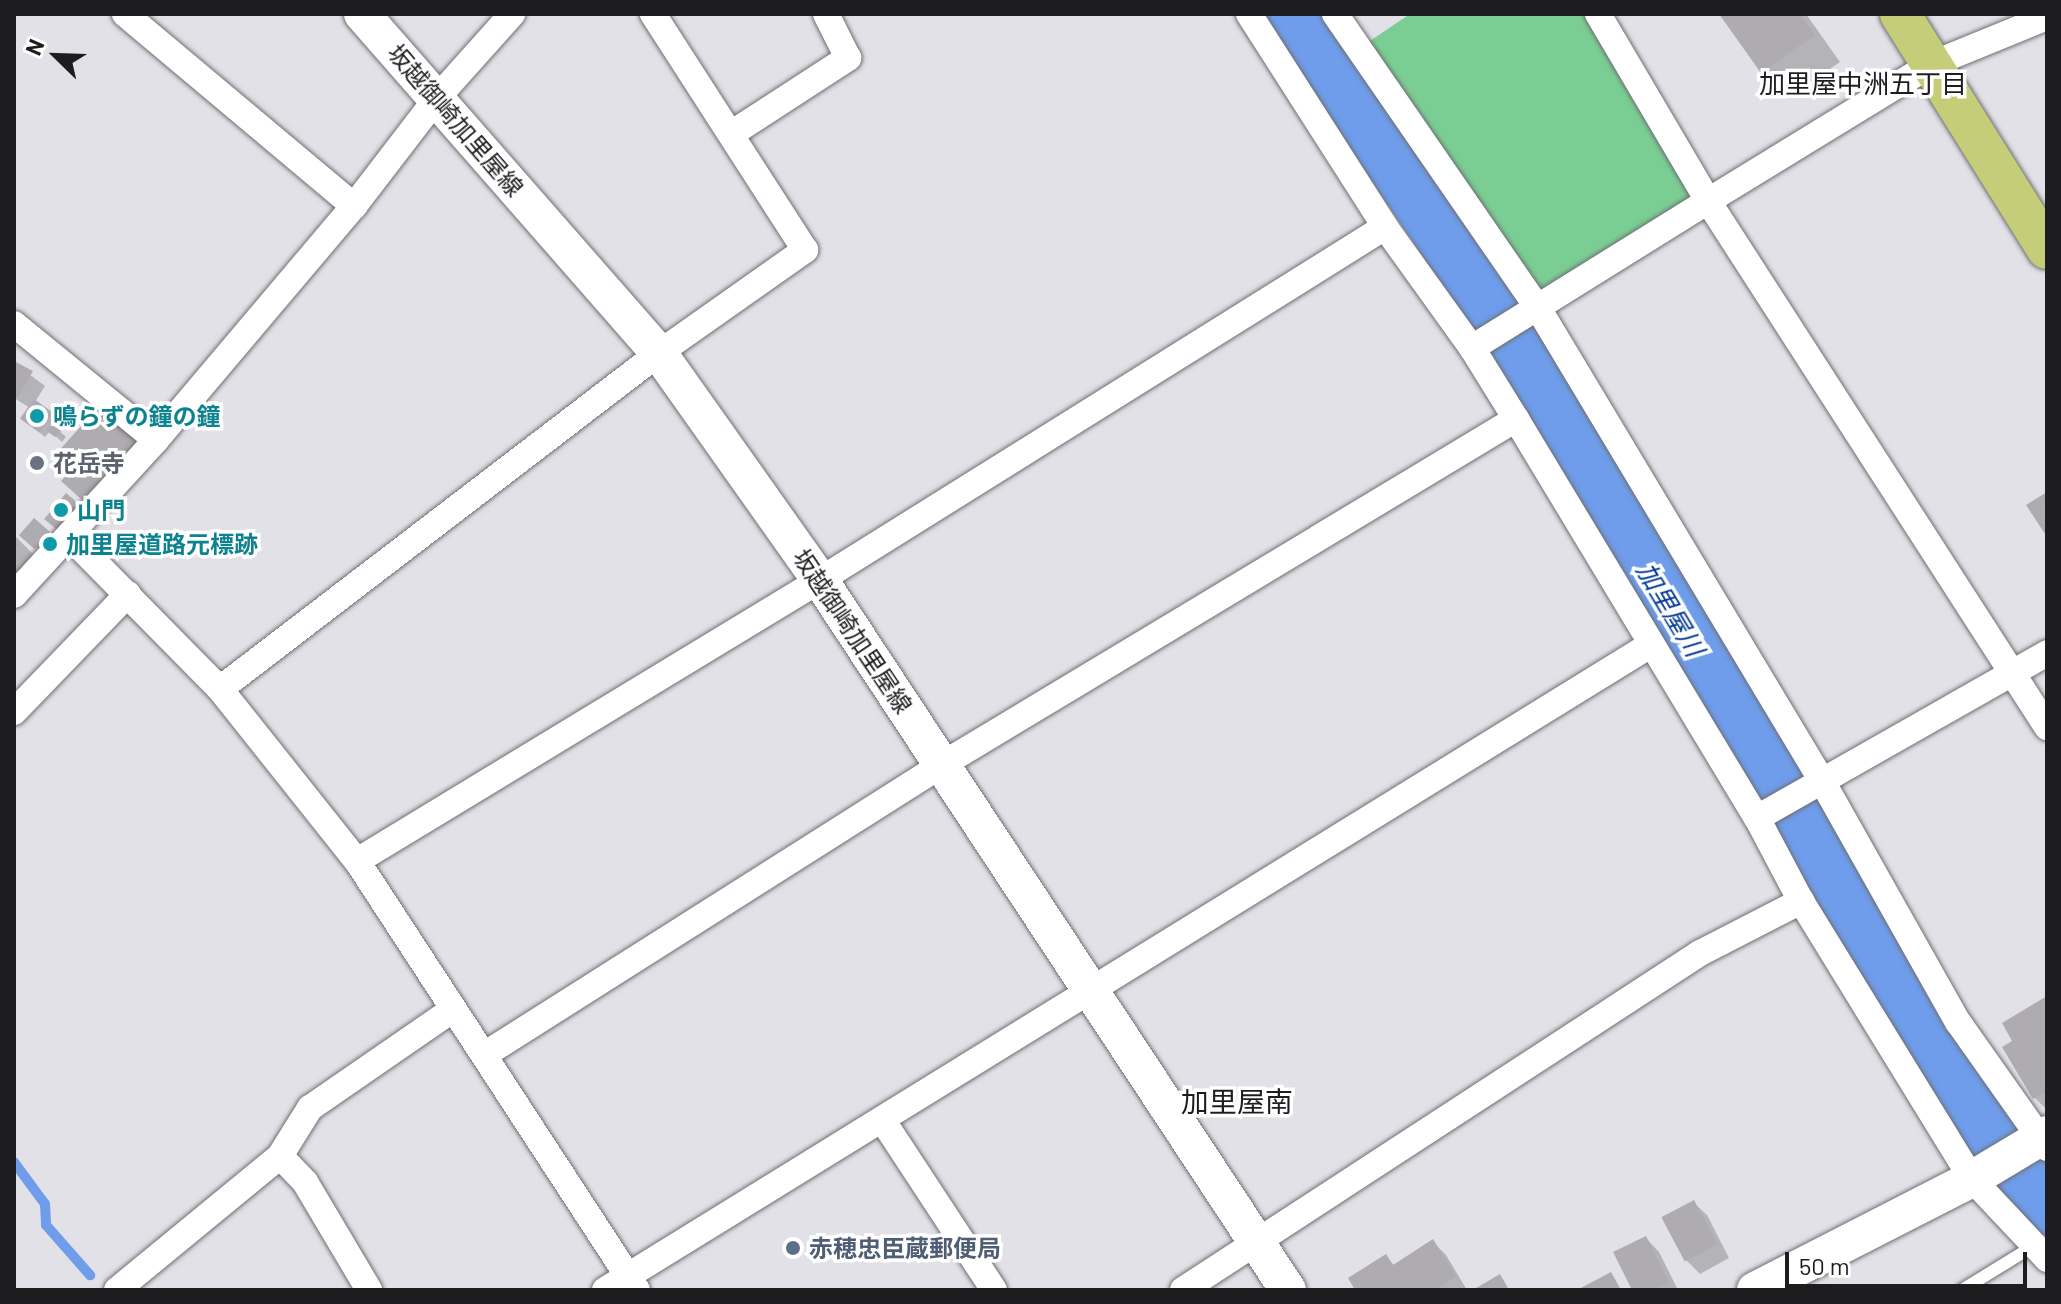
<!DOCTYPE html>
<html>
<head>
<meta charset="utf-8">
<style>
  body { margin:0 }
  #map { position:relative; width:2061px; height:1304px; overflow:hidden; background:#e1e1e7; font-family:Barlow,"Noto Sans JP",sans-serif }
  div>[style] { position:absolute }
  .green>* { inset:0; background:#7bce93 }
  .shadow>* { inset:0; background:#0003; transform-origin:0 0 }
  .stream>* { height:10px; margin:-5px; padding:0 5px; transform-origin:5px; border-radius:5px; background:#6f9deb }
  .river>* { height:58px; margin:-29px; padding:0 29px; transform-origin:29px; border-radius:29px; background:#6f9deb }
  .building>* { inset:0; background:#aeabb1; transform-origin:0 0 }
  .roads { filter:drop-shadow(0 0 2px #6e6e73) drop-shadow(0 0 2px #6e6e73) }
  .lane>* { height:12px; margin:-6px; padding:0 6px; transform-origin:6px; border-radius:6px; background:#fff }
  .street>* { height:26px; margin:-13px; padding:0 13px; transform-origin:13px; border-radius:13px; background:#fff }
  .secondary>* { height:36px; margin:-18px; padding:0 18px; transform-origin:18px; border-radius:18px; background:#fff }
  .primary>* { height:40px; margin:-20px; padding:0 20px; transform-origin:20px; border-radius:20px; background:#c6cd79 }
  .dots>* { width:22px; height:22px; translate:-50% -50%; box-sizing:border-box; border:4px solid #fff; border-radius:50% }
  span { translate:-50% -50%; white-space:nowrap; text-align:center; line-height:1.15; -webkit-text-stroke:7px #fff; paint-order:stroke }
  .street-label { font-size:24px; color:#1d1d1f }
  .culture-label { font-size:24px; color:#0d838f; font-weight:700 }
  .left { translate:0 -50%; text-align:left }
  .worship-label { font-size:24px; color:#5b616d; font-weight:700 }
  .service-label { font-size:24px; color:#4e5e75; font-weight:700 }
  .neighbourhood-label { font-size:26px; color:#1d1d1f }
  .water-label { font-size:26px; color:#033a93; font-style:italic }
  .quarter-label { font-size:28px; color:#1d1d1f }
  .frame { position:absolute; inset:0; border:16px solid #1d1d1f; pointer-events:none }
  .north { position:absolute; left:16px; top:16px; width:80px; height:80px; -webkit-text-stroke:6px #fff; paint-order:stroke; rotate:293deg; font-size:22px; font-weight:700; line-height:32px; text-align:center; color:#1d1d1f }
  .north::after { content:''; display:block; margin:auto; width:28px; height:36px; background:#1d1d1f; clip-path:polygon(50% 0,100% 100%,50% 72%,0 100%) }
  .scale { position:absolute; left:1785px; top:1252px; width:242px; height:36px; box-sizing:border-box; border:4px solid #1d1d1f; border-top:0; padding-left:10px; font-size:24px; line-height:28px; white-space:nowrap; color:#1d1d1f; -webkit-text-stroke:6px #fff; paint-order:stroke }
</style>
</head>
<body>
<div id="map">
  <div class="green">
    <i style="clip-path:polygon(1410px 14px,1598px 14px,1708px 201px,1538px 308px,1358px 49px)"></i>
  </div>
  <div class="shadow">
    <i style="clip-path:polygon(1722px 14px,1806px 14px,1840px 62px,1788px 98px,1762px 72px)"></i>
    <i style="clip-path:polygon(14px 363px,45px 386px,35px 402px,58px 421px,54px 426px,66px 437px,62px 442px,50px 431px,45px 437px,29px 424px,30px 408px,14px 398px)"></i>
    <i style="clip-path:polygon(134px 439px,147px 452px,95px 510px,77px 494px,74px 470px)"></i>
    <i style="left:66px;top:496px;width:22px;height:30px;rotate:43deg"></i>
    <i style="left:34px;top:521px;width:27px;height:18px;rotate:42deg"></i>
    <i style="clip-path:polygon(14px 535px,33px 554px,14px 576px)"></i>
    <i style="clip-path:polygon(2047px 998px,2047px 1110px,2035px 1098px,2005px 1048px,2015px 1041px)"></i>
    <i style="clip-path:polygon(1693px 1202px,1707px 1215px,1729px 1258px,1700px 1274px,1686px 1260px,1664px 1218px)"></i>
    <i style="clip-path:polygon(1646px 1238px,1659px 1252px,1678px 1290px,1634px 1290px)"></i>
    <i style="clip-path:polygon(1433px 1242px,1446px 1255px,1467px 1290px,1357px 1290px,1386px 1257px,1395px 1266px)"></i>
  </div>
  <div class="stream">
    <i style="left:14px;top:1162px;width:52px;rotate:53.6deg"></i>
    <i style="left:45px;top:1204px;width:21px;rotate:87deg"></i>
    <i style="left:46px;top:1225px;width:67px;rotate:48.7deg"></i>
  </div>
  <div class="river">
    <i style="left:1293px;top:14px;width:324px;rotate:55.8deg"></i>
    <i style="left:1475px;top:282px;width:976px;rotate:59.05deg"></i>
    <i style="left:1977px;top:1119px;width:112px;rotate:51.2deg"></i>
  </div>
  <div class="building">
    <i style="clip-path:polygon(1719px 14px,1800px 14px,1815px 35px,1761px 73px)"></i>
    <i style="clip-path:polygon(14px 361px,33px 371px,18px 397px,14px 395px)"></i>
    <i style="left:34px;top:399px;width:24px;height:24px;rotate:36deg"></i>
    <i style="clip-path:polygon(100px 405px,136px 437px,81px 499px,61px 481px,72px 469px,55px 455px)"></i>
    <i style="clip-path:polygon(53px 423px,62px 430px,55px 437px,47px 431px)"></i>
    <i style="clip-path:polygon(2047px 492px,2047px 537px,2026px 505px)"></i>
    <i style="left:66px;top:493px;width:16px;height:34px;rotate:40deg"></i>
    <i style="left:34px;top:518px;width:21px;height:23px;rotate:41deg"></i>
    <i style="clip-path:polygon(2047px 996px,2047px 1091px,2033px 1099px,2002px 1047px,2012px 1041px,2002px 1023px)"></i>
    <i style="left:1694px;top:1200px;width:50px;height:37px;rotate:62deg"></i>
    <i style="clip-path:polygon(1646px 1236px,1669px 1282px,1655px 1290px,1632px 1290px,1613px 1252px)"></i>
    <i style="clip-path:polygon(1433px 1239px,1456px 1276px,1434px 1290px,1355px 1290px,1348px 1278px,1386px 1254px,1393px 1265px)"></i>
    <i style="clip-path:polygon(1611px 1272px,1621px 1290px,1577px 1290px)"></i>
    <i style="clip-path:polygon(1500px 1274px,1509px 1290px,1473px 1290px)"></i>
  </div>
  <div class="roads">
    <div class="lane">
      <i style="left:1962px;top:1290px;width:82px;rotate:-31.6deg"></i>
    </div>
    <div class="street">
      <i style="left:125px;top:14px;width:299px;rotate:40deg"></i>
      <i style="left:1249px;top:14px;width:253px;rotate:57.4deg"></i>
      <i style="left:1385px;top:227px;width:149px;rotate:54.3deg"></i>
      <i style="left:1472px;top:348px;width:84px;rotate:58.2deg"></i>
      <i style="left:1516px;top:419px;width:466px;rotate:58.9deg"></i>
      <i style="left:1757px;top:818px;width:94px;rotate:62.1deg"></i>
      <i style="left:1801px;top:901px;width:326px;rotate:58.4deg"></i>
      <i style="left:1972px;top:1179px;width:110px;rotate:46.8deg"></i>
      <i style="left:1335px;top:14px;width:357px;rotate:55.4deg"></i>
      <i style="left:1538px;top:308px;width:552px;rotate:59.02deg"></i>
      <i style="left:1822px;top:781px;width:277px;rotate:60.6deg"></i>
      <i style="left:1958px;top:1022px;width:154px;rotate:54.8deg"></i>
      <i style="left:1598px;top:14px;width:217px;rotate:59.5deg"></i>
      <i style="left:1708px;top:201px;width:263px;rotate:-31.5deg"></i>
      <i style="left:1932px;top:64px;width:124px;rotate:-22.2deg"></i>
      <i style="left:731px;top:134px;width:140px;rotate:-33deg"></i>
      <i style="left:848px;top:58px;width:49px;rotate:-116.6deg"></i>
      <i style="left:14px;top:324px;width:183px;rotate:39.2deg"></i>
      <i style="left:156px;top:440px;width:307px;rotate:-49.8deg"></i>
      <i style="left:354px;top:206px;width:136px;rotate:-52.5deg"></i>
      <i style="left:437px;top:98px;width:113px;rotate:-48.2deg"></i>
      <i style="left:1472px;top:348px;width:278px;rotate:-31.9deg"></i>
      <i style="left:1708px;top:201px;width:626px;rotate:57.2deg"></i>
      <i style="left:70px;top:537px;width:214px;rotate:45.4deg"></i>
      <i style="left:220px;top:689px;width:220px;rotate:51.5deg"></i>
      <i style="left:357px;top:861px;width:512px;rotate:56.87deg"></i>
      <i style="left:14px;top:595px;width:210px;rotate:-47.5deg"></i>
      <i style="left:220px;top:689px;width:553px;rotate:-37.43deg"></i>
      <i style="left:659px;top:353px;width:179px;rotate:-35.2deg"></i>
      <i style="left:805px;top:250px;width:281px;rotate:-122.8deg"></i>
      <i style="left:14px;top:712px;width:164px;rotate:-46deg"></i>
      <i style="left:1757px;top:818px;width:334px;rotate:-29.6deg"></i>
      <i style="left:357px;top:861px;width:542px;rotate:-31.25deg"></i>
      <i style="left:820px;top:580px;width:666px;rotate:-32deg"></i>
      <i style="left:484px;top:1055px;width:543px;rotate:-32.37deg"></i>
      <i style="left:943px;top:764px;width:669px;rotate:-31.05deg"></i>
      <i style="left:883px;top:1121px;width:202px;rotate:56.7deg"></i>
      <i style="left:280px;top:1156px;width:36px;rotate:46deg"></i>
      <i style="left:305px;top:1182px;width:126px;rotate:59.3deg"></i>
      <i style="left:117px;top:1290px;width:211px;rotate:-39.4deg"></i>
      <i style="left:280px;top:1156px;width:57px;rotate:-58deg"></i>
      <i style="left:310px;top:1108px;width:173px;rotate:-34.6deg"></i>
      <i style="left:605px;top:1290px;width:1228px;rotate:-31.68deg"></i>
      <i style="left:1183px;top:1290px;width:617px;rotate:-33.1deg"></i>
      <i style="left:1700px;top:953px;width:114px;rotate:-27.2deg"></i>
    </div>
    <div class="secondary">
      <i style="left:362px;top:14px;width:451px;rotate:48.8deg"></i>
      <i style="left:659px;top:353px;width:278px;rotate:54.7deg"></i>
      <i style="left:820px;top:580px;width:850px;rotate:56.61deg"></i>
      <i style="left:1755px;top:1290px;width:244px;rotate:-27.1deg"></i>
      <i style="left:1972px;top:1179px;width:87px;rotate:-31deg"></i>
    </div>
    <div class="primary">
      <i style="left:1900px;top:14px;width:277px;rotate:58deg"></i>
    </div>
  </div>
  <div class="dots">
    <i style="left:37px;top:416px;background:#0f9aa8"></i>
    <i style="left:37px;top:463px;background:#6b7280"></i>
    <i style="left:61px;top:510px;background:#0f9aa8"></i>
    <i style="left:50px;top:544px;background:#0f9aa8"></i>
    <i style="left:793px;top:1248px;background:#5c6f8a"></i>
  </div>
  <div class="street-label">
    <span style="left:456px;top:120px;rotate:49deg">坂越御崎加里屋線</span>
    <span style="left:853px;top:631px;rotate:56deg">坂越御崎加里屋線</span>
  </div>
  <div class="culture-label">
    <span class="left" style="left:53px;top:416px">鳴らずの鐘の鐘</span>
    <span class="left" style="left:77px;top:510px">山門</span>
    <span class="left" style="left:66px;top:544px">加里屋道路元標跡</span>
  </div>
  <div class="worship-label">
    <span class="left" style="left:53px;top:463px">花岳寺</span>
  </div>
  <div class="service-label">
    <span class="left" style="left:809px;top:1248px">赤穂忠臣蔵郵便局</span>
  </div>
  <div class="neighbourhood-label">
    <span style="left:1863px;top:83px">加里屋中洲五丁目</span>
  </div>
  <div class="water-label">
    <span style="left:1671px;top:609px;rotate:59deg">加里屋川</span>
  </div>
  <div class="quarter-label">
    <span style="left:1237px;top:1101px">加里屋南</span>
  </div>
  <div class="frame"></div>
  <div class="north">N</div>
  <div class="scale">50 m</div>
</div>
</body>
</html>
